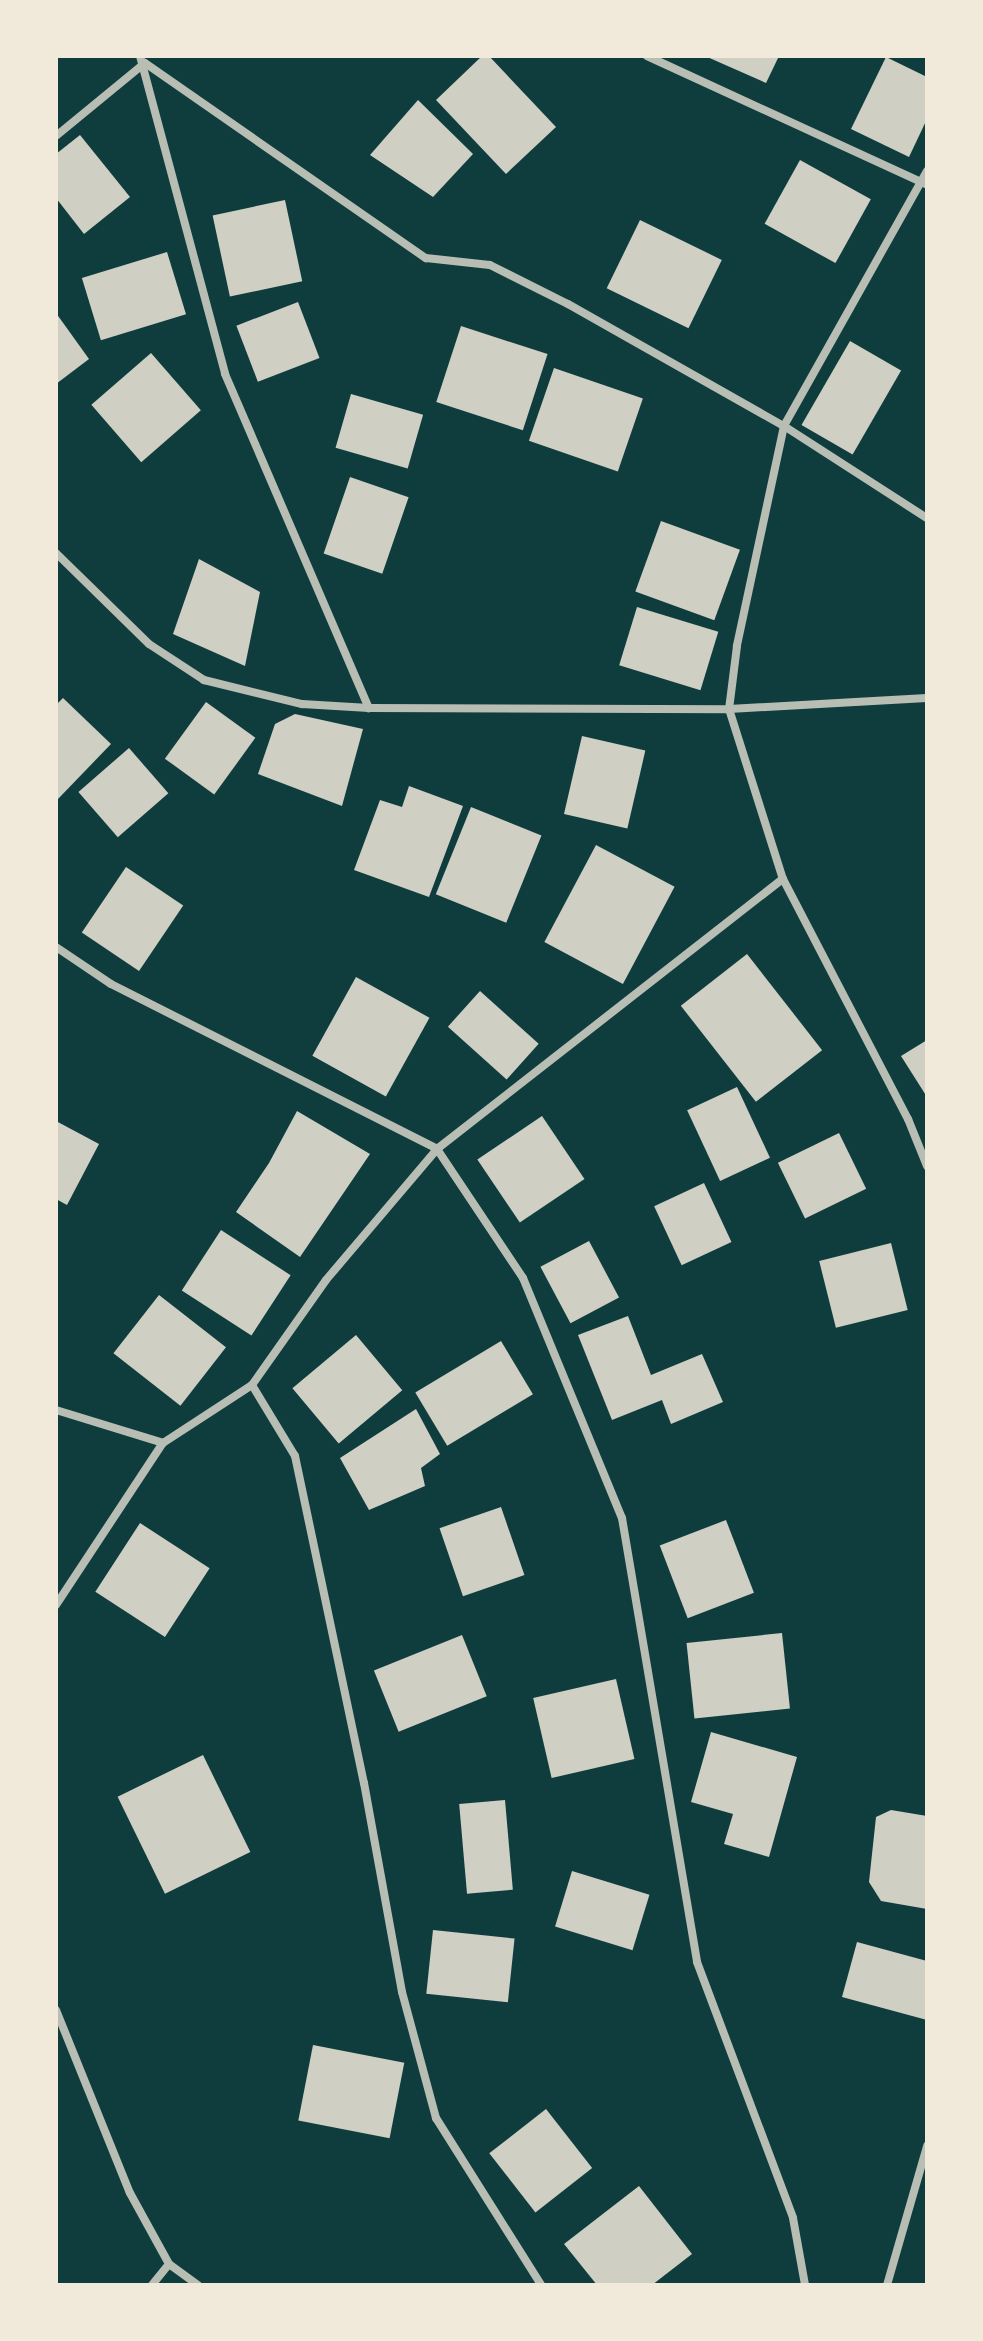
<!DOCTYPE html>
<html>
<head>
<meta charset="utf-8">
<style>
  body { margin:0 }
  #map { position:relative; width:983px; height:2341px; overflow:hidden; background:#0f3d3e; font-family:"Archivo Narrow",sans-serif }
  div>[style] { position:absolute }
  .building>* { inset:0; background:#cfcfc3; transform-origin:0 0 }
  .minor>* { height:8px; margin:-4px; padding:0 4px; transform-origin:4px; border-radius:4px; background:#b8beb3 }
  span { translate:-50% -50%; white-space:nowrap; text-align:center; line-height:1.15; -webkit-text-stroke:8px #f1e9da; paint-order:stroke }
  .frame { position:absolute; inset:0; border:58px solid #f1e9da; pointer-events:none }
</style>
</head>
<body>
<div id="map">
  <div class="building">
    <i style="clip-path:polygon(482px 56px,489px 56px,556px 127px,506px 174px,436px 100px)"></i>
    <i style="clip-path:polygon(705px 56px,779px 56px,766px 83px)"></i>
    <i style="clip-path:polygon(886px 57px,927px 77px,927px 119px,909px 157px,851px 129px)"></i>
    <i style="clip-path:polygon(418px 100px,473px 154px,433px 197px,370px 155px)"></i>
    <i style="clip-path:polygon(80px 135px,130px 197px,84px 234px,56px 198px,56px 154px)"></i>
    <i style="left:800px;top:160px;width:81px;height:73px;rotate:29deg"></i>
    <i style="left:285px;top:200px;width:83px;height:74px;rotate:78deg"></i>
    <i style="left:640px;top:220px;width:91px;height:76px;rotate:26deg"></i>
    <i style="left:167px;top:252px;width:65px;height:89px;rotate:73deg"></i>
    <i style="left:298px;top:302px;width:60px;height:66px;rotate:69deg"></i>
    <i style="clip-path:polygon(56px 313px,89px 359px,56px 384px)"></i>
    <i style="left:461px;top:326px;width:91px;height:80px;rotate:18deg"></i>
    <i style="left:850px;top:341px;width:59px;height:97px;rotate:30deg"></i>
    <i style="left:151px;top:353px;width:76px;height:79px;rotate:49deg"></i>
    <i style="left:554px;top:368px;width:94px;height:77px;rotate:19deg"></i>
    <i style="left:351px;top:394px;width:75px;height:56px;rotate:16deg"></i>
    <i style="left:350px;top:477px;width:62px;height:81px;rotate:19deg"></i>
    <i style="left:661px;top:521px;width:84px;height:75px;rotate:20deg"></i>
    <i style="clip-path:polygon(199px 559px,260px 592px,245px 666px,173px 634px)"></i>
    <i style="left:637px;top:607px;width:85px;height:61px;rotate:17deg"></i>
    <i style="clip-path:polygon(63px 698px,111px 744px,58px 799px,56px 705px)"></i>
    <i style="left:206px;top:702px;width:61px;height:70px;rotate:36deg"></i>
    <i style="clip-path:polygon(295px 714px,363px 729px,342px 806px,258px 774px,275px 724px)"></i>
    <i style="left:582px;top:736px;width:65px;height:80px;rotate:13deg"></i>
    <i style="left:129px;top:748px;width:60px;height:67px;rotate:49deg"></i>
    <i style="clip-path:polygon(409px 786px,463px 806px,429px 897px,354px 870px,380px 800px,402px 807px)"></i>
    <i style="left:471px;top:807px;width:76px;height:94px;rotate:22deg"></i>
    <i style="left:596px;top:845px;width:89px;height:110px;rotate:28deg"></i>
    <i style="left:126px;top:867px;width:69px;height:79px;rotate:34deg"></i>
    <i style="left:747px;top:954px;width:122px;height:84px;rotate:52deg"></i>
    <i style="left:356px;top:977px;width:84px;height:90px;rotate:29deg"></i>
    <i style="left:480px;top:991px;width:79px;height:48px;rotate:42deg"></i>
    <i style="clip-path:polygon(927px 1040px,927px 1097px,901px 1056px)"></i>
    <i style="left:737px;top:1087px;width:78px;height:55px;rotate:65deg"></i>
    <i style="clip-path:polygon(297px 1111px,370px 1154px,300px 1257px,236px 1212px,269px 1163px)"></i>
    <i style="left:542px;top:1116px;width:76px;height:78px;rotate:56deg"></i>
    <i style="clip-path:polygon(56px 1121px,99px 1144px,67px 1205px,56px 1199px)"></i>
    <i style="left:839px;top:1133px;width:62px;height:68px;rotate:64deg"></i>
    <i style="left:704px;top:1183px;width:65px;height:55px;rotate:65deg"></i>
    <i style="left:221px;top:1230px;width:83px;height:72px;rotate:33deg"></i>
    <i style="left:589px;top:1241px;width:64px;height:55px;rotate:62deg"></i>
    <i style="left:891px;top:1243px;width:69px;height:74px;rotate:76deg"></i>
    <i style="left:159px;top:1295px;width:85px;height:74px;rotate:38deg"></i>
    <i style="clip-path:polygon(628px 1316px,651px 1375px,702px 1354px,723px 1402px,671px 1424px,662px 1400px,612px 1420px,578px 1335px)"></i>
    <i style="left:356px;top:1335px;width:72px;height:83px;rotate:50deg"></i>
    <i style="left:501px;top:1341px;width:62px;height:100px;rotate:59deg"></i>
    <i style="clip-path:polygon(416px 1409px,440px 1454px,421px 1468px,425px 1486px,369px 1510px,340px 1458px)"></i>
    <i style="left:501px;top:1507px;width:72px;height:65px;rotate:71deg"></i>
    <i style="left:726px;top:1520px;width:78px;height:71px;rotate:69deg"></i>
    <i style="left:140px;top:1523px;width:83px;height:82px;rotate:33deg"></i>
    <i style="left:782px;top:1633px;width:76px;height:96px;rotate:84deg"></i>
    <i style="left:462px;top:1635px;width:66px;height:95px;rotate:68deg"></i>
    <i style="left:616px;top:1679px;width:82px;height:85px;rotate:77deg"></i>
    <i style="clip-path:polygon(711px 1732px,797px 1757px,769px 1857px,724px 1844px,733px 1814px,691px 1802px)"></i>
    <i style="left:203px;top:1755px;width:108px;height:95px;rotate:64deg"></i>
    <i style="left:505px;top:1800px;width:90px;height:46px;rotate:85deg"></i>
    <i style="clip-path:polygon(891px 1810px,927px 1816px,927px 1909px,881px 1901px,869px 1882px,876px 1817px)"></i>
    <i style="left:572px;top:1871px;width:81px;height:58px;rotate:17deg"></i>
    <i style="left:433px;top:1930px;width:82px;height:64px;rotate:6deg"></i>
    <i style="clip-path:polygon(857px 1942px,927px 1961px,927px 2020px,842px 1997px)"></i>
    <i style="left:313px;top:2045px;width:93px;height:77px;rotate:11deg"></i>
    <i style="left:546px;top:2109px;width:75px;height:72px;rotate:52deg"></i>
    <i style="clip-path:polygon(639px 2186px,692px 2254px,652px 2285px,597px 2285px,564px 2244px)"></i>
  </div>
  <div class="minor">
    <i style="left:140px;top:56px;width:329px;rotate:75deg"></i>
    <i style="left:225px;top:374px;width:364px;rotate:66.7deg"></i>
    <i style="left:647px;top:56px;width:308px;rotate:24.7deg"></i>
    <i style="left:145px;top:63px;width:342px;rotate:34.8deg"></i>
    <i style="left:426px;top:258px;width:64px;rotate:6.2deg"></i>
    <i style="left:490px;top:265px;width:87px;rotate:26.6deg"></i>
    <i style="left:568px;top:304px;width:248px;rotate:29.5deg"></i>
    <i style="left:784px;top:426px;width:170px;rotate:32.8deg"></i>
    <i style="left:56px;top:136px;width:115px;rotate:-39.4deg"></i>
    <i style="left:927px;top:171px;width:292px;rotate:119.3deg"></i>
    <i style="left:784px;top:426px;width:225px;rotate:102.1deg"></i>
    <i style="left:737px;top:646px;width:64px;rotate:97.2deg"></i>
    <i style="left:729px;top:709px;width:178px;rotate:72.4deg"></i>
    <i style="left:783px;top:879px;width:271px;rotate:62.5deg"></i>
    <i style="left:908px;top:1119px;width:51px;rotate:68deg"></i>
    <i style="left:56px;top:553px;width:130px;rotate:44.4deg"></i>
    <i style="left:149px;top:644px;width:66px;rotate:33.2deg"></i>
    <i style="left:204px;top:680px;width:101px;rotate:13.8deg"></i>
    <i style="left:302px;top:704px;width:67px;rotate:3.4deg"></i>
    <i style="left:369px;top:708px;width:360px;rotate:0.2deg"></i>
    <i style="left:729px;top:709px;width:198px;rotate:-3.2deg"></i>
    <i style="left:56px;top:947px;width:66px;rotate:33.9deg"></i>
    <i style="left:111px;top:984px;width:365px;rotate:26.8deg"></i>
    <i style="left:437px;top:1149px;width:155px;rotate:56.3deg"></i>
    <i style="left:523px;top:1278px;width:260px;rotate:67.6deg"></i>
    <i style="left:622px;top:1518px;width:450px;rotate:80.4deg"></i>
    <i style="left:697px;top:1962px;width:273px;rotate:69.4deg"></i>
    <i style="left:793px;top:2218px;width:68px;rotate:79.8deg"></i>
    <i style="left:252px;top:1385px;width:83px;rotate:58.8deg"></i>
    <i style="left:295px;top:1456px;width:334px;rotate:78.1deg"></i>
    <i style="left:364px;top:1783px;width:212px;rotate:79.7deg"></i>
    <i style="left:402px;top:1992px;width:131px;rotate:74.9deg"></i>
    <i style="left:436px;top:2118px;width:197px;rotate:57.8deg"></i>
    <i style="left:56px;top:1410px;width:112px;rotate:17.1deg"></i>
    <i style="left:56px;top:1605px;width:194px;rotate:-56.6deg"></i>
    <i style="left:163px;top:1443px;width:106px;rotate:-33.1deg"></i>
    <i style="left:252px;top:1385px;width:128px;rotate:-54.8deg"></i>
    <i style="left:326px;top:1280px;width:172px;rotate:-49.7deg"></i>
    <i style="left:437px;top:1149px;width:439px;rotate:-38deg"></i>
    <i style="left:56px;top:2010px;width:197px;rotate:68deg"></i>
    <i style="left:130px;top:2193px;width:81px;rotate:61.2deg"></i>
    <i style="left:169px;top:2264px;width:36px;rotate:36deg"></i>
    <i style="left:152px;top:2285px;width:27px;rotate:-51deg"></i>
    <i style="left:887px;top:2285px;width:145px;rotate:-73.9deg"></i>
  </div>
  <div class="frame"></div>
</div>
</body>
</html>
